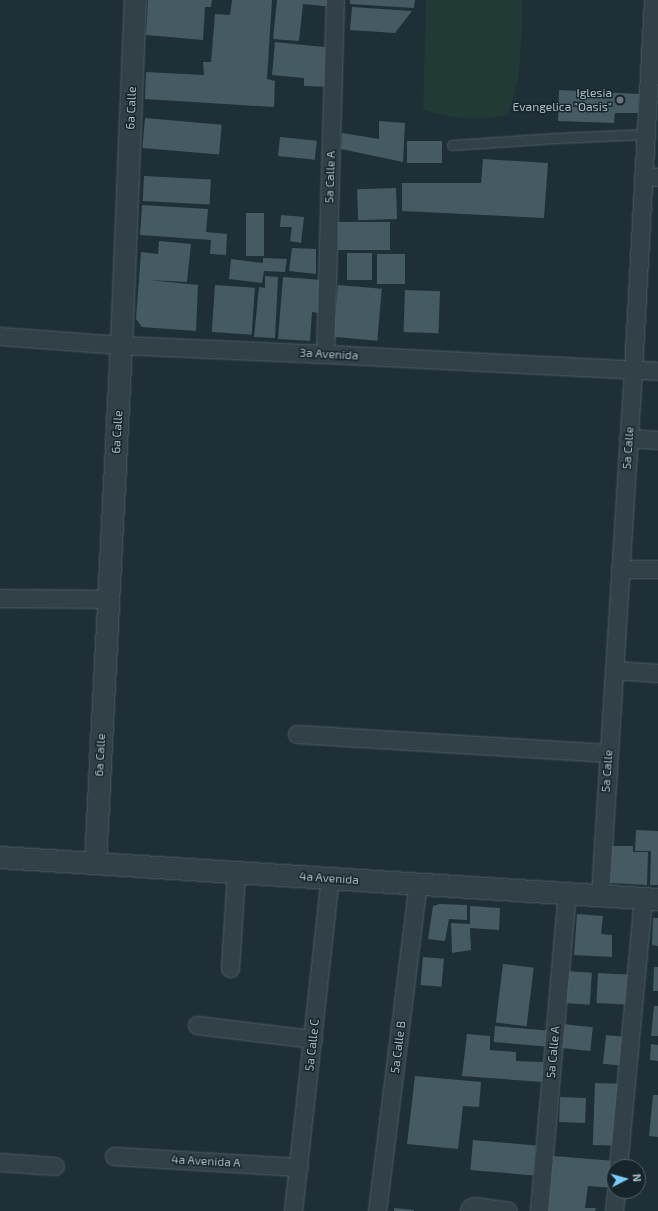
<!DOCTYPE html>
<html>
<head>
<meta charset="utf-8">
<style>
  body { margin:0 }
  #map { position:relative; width:658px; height:1211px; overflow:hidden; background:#1e2f37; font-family:"Exo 2",sans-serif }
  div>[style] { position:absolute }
  .green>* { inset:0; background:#213a35 }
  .building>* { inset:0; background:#465a63; transform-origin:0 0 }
  .roads { filter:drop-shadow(0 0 1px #4f5e66) drop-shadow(0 0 1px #4f5e66) }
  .service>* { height:9px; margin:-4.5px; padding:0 4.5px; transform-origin:4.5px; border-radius:4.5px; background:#324047 }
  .minor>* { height:17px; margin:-8.5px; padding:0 8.5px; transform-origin:8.5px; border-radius:8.5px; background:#324047 }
  .tertiary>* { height:21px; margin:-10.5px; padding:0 10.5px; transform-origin:10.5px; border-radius:10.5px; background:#324047 }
  .dots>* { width:11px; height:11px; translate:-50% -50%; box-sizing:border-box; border:2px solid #17252b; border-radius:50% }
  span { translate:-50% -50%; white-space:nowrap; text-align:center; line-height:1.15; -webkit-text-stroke:3px #17252b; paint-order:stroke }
  .poi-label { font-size:12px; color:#abbcc5 }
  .right { translate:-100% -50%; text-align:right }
  .street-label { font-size:12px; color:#abbcc5 }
  .north { position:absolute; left:606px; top:1159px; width:40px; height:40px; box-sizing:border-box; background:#17252b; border:1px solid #526169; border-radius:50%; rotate:84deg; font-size:11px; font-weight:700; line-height:16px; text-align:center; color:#abbcc5 }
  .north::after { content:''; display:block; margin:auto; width:14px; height:18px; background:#78cdfd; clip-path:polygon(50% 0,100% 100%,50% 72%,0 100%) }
</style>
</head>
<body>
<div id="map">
  <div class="green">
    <i style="clip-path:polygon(426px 0,522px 0,522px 34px,518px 81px,508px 115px,482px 119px,452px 117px,423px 110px)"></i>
  </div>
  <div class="building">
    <i style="clip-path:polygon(148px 0,212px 0,211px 7px,205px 7px,203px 40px,146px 35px)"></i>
    <i style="clip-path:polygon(232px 0,272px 0,267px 79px,275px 81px,274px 107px,145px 99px,146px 72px,204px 75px,203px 62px,211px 62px,215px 14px,230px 15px)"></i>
    <i style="clip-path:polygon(277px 0,334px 0,334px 7px,303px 4px,299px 41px,273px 39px)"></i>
    <i style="clip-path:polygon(350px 0,415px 0,414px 8px,350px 4px)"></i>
    <i style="clip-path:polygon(352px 7px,412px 11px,395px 33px,350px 30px)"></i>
    <i style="clip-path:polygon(275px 42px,333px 48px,330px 87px,304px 86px,304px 78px,272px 75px)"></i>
    <i style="clip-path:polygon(559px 90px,639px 94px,638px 113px,615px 113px,614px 123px,558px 121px)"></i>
    <i style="left:145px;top:118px;width:77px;height:30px;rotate:5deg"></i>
    <i style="clip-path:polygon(379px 121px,405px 123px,403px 162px,341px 149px,342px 133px,379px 139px)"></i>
    <i style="left:280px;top:137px;width:37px;height:19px;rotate:6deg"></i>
    <i style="left:407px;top:141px;width:35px;height:22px"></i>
    <i style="clip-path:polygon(483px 159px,548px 163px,544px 218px,402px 211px,402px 183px,481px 183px)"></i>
    <i style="left:144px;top:176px;width:67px;height:25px;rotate:3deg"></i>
    <i style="left:396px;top:188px;width:31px;height:39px;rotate:88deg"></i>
    <i style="clip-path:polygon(142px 205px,208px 209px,206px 232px,227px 234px,226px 255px,210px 254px,211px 240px,140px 235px)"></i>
    <i style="left:246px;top:213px;width:18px;height:43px"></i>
    <i style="clip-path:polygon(281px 215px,304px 217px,301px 243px,290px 241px,292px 227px,280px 227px)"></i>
    <i style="left:338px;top:222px;width:52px;height:28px"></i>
    <i style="clip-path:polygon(159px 241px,191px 244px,187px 282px,149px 280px,198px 285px,196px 331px,142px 327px,136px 319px,141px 252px,158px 254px)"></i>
    <i style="clip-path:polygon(292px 248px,316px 249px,316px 274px,289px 271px)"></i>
    <i style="left:347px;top:253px;width:25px;height:27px"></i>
    <i style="left:377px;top:254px;width:28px;height:30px"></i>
    <i style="clip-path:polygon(263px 258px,287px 259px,285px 272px,264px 271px,262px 283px,229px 279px,231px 259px,263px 263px)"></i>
    <i style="clip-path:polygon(265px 276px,278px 277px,275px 338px,254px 337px,259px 287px,265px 288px)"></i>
    <i style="clip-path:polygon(283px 277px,322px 280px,319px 313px,312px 312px,310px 341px,278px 339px)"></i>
    <i style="left:215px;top:285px;width:40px;height:47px;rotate:4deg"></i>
    <i style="left:338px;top:285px;width:44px;height:52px;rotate:5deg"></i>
    <i style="left:405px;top:290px;width:35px;height:42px;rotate:2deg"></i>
    <i style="clip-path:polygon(636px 830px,658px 831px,658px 885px,650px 885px,651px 851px,635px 851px)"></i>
    <i style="clip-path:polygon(611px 846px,633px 846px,633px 852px,648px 852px,647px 885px,610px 883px)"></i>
    <i style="clip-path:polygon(440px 904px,467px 905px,467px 920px,449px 919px,445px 941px,428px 939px,433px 906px)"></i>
    <i style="clip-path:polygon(470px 906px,500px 908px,499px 930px,470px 928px,471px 950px,452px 953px,451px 923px,470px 924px)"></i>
    <i style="clip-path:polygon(577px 914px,603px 916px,601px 934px,612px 935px,612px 957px,574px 955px)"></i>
    <i style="clip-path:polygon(653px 918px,658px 918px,658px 946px,652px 945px)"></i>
    <i style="left:423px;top:957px;width:21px;height:28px;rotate:5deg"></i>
    <i style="left:503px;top:964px;width:31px;height:59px;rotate:7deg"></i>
    <i style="clip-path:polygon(654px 967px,658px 967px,658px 991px,653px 991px)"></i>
    <i style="left:566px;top:971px;width:26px;height:32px;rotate:4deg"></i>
    <i style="left:598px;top:973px;width:33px;height:30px;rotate:3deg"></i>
    <i style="clip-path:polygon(654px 1006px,658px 1006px,658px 1036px,651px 1036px)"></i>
    <i style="left:563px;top:1024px;width:30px;height:24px;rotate:6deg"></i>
    <i style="left:495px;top:1026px;width:52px;height:16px;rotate:5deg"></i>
    <i style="clip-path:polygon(467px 1034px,490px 1036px,490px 1050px,516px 1052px,516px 1061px,543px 1062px,543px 1082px,462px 1076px)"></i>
    <i style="left:606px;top:1035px;width:19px;height:29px;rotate:6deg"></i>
    <i style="clip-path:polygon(651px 1044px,658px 1045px,658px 1061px,650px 1060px)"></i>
    <i style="clip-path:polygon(415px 1076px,481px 1082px,479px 1107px,463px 1106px,458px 1149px,407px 1144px)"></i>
    <i style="left:595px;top:1083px;width:24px;height:62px;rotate:2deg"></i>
    <i style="clip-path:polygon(653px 1095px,658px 1095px,658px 1137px,649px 1136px)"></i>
    <i style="left:560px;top:1097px;width:26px;height:25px;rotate:2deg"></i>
    <i style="left:473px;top:1140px;width:63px;height:30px;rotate:5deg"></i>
    <i style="clip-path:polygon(553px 1156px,615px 1161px,614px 1188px,588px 1186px,585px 1208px,596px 1208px,595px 1211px,548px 1211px)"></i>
    <i style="clip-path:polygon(394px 1208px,414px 1210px,414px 1211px,394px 1211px)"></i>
  </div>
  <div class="roads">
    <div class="service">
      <i style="left:452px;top:145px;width:105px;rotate:-3.8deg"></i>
      <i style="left:557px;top:138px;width:89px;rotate:-2.6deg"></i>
    </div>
    <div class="minor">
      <i style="left:643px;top:176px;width:15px;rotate:4deg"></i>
      <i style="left:0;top:336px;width:121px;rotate:4.3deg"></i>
      <i style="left:121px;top:345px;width:204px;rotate:2.5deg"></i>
      <i style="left:325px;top:354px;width:333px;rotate:2.9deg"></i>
      <i style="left:325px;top:354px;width:354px;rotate:-88.4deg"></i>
      <i style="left:628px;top:438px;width:30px;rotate:4deg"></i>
      <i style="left:620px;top:569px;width:38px"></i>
      <i style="left:0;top:598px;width:108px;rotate:0.5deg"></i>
      <i style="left:614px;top:670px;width:44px;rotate:3.9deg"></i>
      <i style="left:297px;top:734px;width:312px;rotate:3.5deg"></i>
      <i style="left:600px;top:895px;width:526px;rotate:-86.4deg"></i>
      <i style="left:633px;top:370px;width:371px;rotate:-86.9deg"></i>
      <i style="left:230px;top:968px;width:96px;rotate:-86.4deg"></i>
      <i style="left:197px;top:1025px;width:117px;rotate:6.9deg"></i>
      <i style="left:114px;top:1156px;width:185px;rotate:3.4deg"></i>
      <i style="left:0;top:1162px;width:55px;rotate:4.2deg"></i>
      <i style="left:618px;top:1167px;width:270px;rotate:-84.7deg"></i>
      <i style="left:293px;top:1211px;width:335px;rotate:-83.7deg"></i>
      <i style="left:377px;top:1211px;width:330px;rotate:-82.9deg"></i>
      <i style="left:469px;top:1211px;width:3px;rotate:-72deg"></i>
      <i style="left:470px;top:1208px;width:4px;rotate:-27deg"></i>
      <i style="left:474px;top:1206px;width:34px;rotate:8deg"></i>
      <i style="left:539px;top:1211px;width:319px;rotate:-85deg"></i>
      <i style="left:614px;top:1211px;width:20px;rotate:-84deg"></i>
    </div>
    <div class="tertiary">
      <i style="left:0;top:857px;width:659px;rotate:3.65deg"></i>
      <i style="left:95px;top:863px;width:519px;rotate:-87.13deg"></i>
      <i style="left:121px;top:345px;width:345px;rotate:-87.7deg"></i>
    </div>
  </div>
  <div class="dots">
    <i style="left:620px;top:100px;background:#6b7280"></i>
  </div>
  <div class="poi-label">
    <span class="right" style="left:612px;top:100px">Iglesia<br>Evangelica "Oasis"</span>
  </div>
  <div class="street-label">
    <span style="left:131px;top:108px;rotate:-88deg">6a Calle</span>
    <span style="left:330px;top:177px;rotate:-88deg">5a Calle A</span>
    <span style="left:329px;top:354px;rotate:3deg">3a Avenida</span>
    <span style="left:117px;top:432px;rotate:-87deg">6a Calle</span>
    <span style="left:628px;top:448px;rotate:-86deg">5a Calle</span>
    <span style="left:100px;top:755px;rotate:-87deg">6a Calle</span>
    <span style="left:607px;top:771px;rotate:-86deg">5a Calle</span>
    <span style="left:329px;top:878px;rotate:4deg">4a Avenida</span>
    <span style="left:312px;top:1045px;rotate:-84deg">5a Calle C</span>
    <span style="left:398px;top:1047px;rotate:-83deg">5a Calle B</span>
    <span style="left:553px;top:1052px;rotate:-85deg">5a Calle A</span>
    <span style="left:206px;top:1161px;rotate:3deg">4a Avenida A</span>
  </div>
  <div class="north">N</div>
</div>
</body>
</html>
